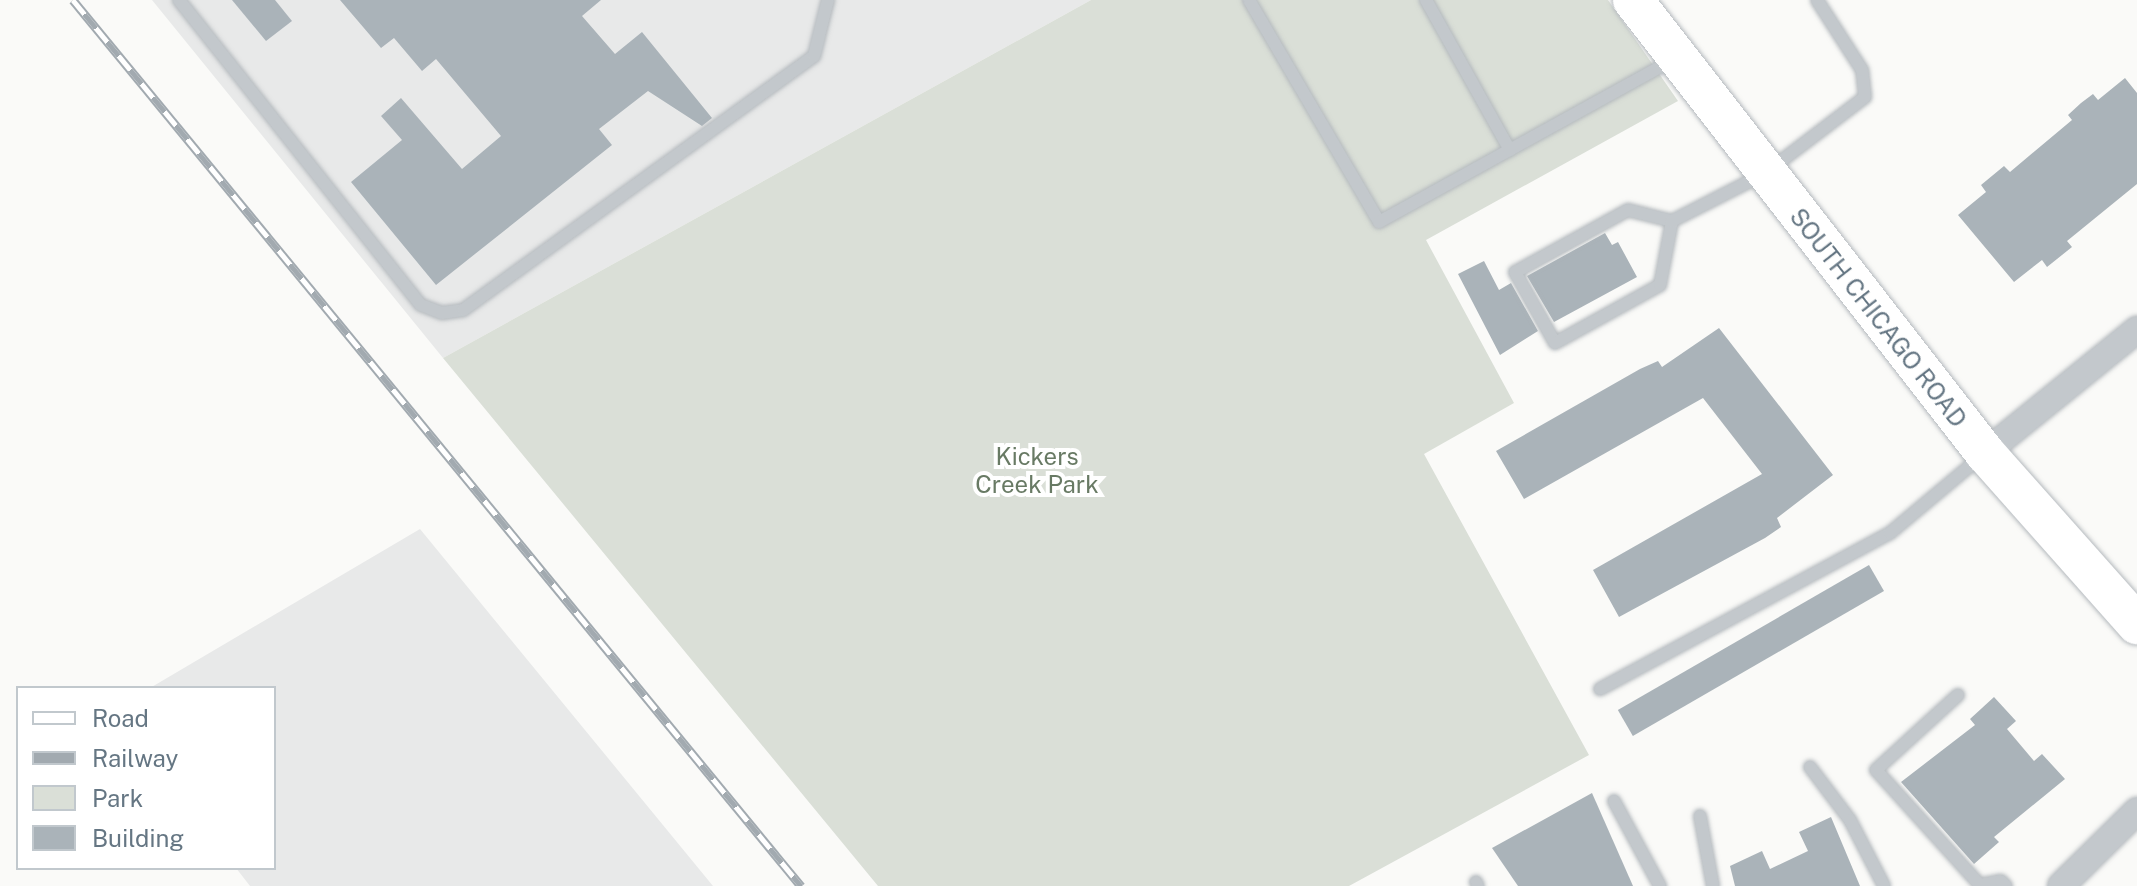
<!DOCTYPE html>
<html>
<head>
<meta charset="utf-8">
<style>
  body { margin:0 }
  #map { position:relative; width:2137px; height:886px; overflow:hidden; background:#fafaf8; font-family:"Public Sans",sans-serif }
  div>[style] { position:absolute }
  .built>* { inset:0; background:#e8e9e9 }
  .green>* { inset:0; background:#dadfd7 }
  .building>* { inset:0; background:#aab3b9; transform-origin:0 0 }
  .roads { filter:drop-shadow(0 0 2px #b5babe) drop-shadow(0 0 2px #b5babe) }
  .service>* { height:12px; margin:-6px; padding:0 6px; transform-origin:6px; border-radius:6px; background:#c3c8cc }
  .minor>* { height:26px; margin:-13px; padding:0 13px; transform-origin:13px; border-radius:13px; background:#c3c8cc }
  .primary>* { height:40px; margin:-20px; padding:0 20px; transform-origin:20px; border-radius:20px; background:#fff }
  .rail>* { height:9px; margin-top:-4.5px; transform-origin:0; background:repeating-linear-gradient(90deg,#fff 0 18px,#a2aab0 0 36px); box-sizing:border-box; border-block:2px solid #a2aab0 }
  span { translate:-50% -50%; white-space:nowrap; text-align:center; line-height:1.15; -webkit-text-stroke:8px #fff; paint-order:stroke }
  .street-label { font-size:24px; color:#657683 }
  .park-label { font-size:24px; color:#687a64 }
  .legend { position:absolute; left:16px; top:686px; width:260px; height:184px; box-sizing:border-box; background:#fff; border:2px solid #c1c8cd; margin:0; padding:10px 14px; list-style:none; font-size:24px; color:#657683 }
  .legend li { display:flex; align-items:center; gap:16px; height:40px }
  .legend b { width:40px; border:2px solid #c1c8cd }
</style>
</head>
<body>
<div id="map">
  <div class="built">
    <i style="clip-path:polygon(152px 0,1091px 0,443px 358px)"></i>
    <i style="clip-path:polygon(420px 529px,713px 886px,250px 886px,236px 868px,274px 868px,274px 688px,150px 688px)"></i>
  </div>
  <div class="green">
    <i style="clip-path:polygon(1091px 0,1608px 0,1678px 101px,1426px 240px,1514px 403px,1424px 454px,1589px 755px,1349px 886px,878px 886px,443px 358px)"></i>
  </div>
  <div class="building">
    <i style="clip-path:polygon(232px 0,275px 0,292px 21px,266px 41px)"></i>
    <i style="clip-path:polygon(340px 0,601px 0,582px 16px,615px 54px,642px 32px,712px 118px,702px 126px,648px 91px,599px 129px,612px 145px,436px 285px,351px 182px,402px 140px,381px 116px,401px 98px,462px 169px,501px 136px,436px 59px,422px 71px,394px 38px,381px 48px)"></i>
    <i style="clip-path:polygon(2125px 78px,2137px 93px,2137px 184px,2067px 241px,2072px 247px,2047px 267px,2042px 260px,2014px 282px,1958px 215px,1986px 192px,1981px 185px,2004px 166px,2010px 172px,2072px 120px,2068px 115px,2081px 103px,2093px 94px,2098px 100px)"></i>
    <i style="clip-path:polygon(1605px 233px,1612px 245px,1618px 242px,1637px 277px,1554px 322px,1527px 276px)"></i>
    <i style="clip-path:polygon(1484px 261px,1499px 290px,1511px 283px,1538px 331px,1500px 355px,1458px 274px)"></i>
    <i style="clip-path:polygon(1719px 328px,1833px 475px,1777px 518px,1781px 527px,1765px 538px,1619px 617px,1593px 570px,1762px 474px,1703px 398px,1524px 499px,1496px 451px,1640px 369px,1658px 361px,1662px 367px)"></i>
    <i style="left:1869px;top:565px;width:30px;height:290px;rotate:60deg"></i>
    <i style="clip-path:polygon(1994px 697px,2016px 721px,2007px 729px,2034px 761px,2042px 754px,2065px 779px,1994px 837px,1999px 842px,1974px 864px,1901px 782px,1975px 725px,1970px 719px)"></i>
    <i style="clip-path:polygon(1592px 793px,1633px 886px,1518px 886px,1492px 848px)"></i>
    <i style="clip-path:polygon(1831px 817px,1860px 886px,1735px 886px,1730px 866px,1762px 851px,1770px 869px,1808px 851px,1799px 832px)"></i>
  </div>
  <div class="roads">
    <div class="service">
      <i style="left:179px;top:0;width:389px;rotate:51.6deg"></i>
      <i style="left:421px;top:305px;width:22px;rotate:21deg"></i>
      <i style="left:442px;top:313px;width:21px;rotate:-8deg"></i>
      <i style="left:463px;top:310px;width:433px;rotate:-35.9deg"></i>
      <i style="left:814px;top:56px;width:58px;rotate:-76deg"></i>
      <i style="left:1249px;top:0;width:257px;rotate:59.6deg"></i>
      <i style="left:1379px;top:222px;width:337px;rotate:-28.9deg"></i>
      <i style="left:1426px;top:0;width:172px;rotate:60.8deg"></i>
      <i style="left:1672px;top:221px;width:45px;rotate:-166deg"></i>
      <i style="left:1628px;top:210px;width:129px;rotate:151.2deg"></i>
      <i style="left:1515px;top:272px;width:81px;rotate:60.6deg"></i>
      <i style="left:1555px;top:343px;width:120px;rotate:-28.9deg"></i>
      <i style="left:1660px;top:285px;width:65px;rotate:-79.4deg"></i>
      <i style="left:1672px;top:221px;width:103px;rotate:-27.1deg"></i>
      <i style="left:1764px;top:174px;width:127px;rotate:-37.3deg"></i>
      <i style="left:1865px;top:97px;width:27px;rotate:-96deg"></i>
      <i style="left:1862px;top:70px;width:83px;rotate:-122.7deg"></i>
      <i style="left:1600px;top:689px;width:329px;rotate:-28.3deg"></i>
      <i style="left:1890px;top:533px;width:121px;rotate:-40deg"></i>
      <i style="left:1958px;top:695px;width:111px;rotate:137.6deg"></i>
      <i style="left:1876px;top:770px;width:155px;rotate:47.9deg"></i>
      <i style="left:1980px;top:885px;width:21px;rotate:-11deg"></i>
      <i style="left:2001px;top:881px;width:7px;rotate:45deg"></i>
      <i style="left:1810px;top:767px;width:66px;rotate:53deg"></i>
      <i style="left:1850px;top:820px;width:74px;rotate:62.7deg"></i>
      <i style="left:1614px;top:801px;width:97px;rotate:61.6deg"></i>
      <i style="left:1700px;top:816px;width:71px;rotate:79.5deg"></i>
      <i style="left:1476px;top:882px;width:4px;rotate:63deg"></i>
    </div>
    <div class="minor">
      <i style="left:1985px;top:453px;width:196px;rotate:-39deg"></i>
      <i style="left:2061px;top:886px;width:107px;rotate:-44.6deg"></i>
    </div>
    <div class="primary">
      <i style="left:1633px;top:0;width:574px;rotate:52.15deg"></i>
      <i style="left:1985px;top:453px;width:229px;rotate:48.4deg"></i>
    </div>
  </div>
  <div class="rail">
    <i style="left:73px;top:0;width:1147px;rotate:50.59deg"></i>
  </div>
  <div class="street-label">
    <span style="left:1878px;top:318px;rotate:52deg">SOUTH CHICAGO ROAD</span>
  </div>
  <div class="park-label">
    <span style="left:1037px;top:471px">Kickers<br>Creek Park</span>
  </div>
  <ul class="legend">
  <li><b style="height:10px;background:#fff"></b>Road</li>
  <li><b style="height:10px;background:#a2aab0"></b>Railway</li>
  <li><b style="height:22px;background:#dadfd7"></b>Park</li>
  <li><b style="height:22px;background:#aab3b9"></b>Building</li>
  </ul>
</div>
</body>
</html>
